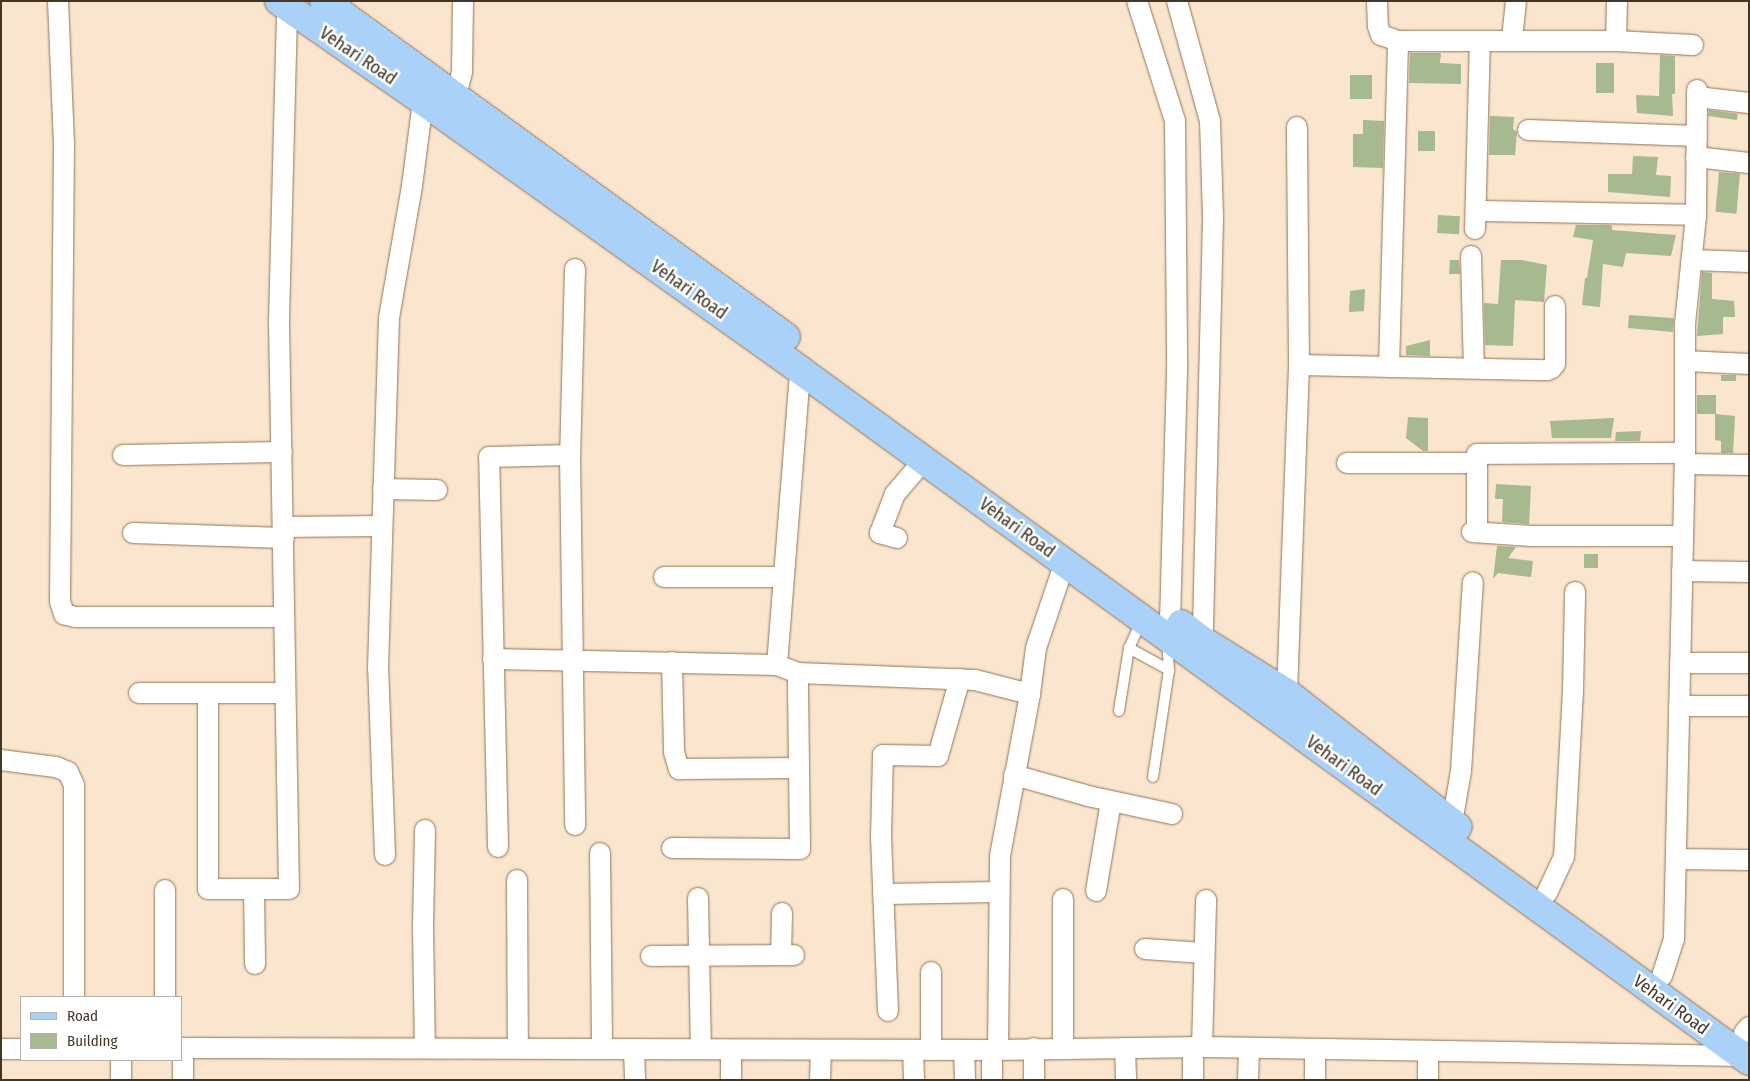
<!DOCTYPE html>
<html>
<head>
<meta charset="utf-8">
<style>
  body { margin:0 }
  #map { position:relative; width:1750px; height:1081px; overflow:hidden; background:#fae5cf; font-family:"Fira Sans Condensed",sans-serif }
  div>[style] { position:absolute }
  .building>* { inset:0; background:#a6b98f; transform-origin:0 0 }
  .roads { filter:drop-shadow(0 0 1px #937452) drop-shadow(0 0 1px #937452) }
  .lane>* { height:10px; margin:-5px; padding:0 5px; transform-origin:5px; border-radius:5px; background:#fff }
  .street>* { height:20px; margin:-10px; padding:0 10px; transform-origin:10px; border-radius:10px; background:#fff }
  .primary>* { height:28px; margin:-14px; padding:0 14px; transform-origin:14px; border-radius:14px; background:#aad1f7 }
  span { translate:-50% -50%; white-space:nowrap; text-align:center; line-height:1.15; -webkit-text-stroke:5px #fff; paint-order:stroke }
  .street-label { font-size:18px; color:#433627 }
  .frame { position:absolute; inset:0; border:2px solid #433627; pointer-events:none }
  .legend { position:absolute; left:20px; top:996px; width:162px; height:65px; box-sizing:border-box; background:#fff; border:1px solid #b4afa9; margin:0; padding:6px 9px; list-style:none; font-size:15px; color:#433627 }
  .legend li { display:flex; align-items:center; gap:10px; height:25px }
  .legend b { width:25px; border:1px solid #b4afa9 }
</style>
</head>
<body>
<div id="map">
  <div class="building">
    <i style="clip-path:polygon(1410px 53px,1441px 53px,1440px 63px,1461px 64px,1461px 84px,1409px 83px)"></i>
    <i style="clip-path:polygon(1660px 55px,1675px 56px,1675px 94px,1672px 94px,1673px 116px,1637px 113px,1636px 95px,1659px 96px)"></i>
    <i style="left:1596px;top:63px;width:18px;height:30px"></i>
    <i style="left:1350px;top:75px;width:22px;height:24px"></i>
    <i style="left:1709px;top:110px;width:29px;height:6px;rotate:8deg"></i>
    <i style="clip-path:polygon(1490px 116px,1514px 117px,1513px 129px,1517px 132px,1515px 155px,1489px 155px)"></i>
    <i style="clip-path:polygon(1363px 120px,1384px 121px,1383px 168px,1353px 167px,1353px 134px,1363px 134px)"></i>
    <i style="left:1418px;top:131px;width:17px;height:20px"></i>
    <i style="clip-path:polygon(1633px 156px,1658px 157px,1656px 175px,1671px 176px,1670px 197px,1608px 192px,1608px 174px,1632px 174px)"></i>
    <i style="left:1719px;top:172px;width:21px;height:40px;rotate:5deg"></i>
    <i style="left:1438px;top:215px;width:22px;height:18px;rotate:3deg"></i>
    <i style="clip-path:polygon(1576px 225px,1610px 225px,1612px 226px,1612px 230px,1676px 235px,1671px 256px,1626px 253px,1623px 267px,1603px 264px,1600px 307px,1582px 305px,1585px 278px,1587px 278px,1593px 240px,1573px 237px)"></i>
    <i style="clip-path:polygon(1450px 260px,1459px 260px,1460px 274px,1449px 274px)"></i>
    <i style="clip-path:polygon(1501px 260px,1522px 260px,1547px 265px,1544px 302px,1515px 300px,1513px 346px,1485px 345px,1484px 303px,1498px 304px)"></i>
    <i style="clip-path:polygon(1702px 272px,1712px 273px,1712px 299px,1734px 301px,1735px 317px,1723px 317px,1723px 334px,1697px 336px)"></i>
    <i style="clip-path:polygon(1365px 289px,1364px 311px,1349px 312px,1350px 291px)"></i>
    <i style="clip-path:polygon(1629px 315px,1672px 318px,1674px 319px,1673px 332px,1628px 328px)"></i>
    <i style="clip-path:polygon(1430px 340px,1430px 356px,1406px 355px,1406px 346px)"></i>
    <i style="left:1721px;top:375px;width:15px;height:6px"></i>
    <i style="left:1697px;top:395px;width:19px;height:19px"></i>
    <i style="clip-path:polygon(1715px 414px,1735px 416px,1733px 453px,1721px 453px,1721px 441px,1715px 440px)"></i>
    <i style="clip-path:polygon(1408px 417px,1428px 418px,1428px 451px,1423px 451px,1406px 438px)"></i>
    <i style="clip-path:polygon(1614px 418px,1611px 438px,1552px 438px,1550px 421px)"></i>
    <i style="clip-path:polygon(1641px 431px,1640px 441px,1615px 441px,1616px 432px)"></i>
    <i style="clip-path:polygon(1496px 484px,1531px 486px,1529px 524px,1502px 522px,1503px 499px,1495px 499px)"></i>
    <i style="clip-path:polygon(1497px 546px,1516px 547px,1508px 558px,1533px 561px,1531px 577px,1498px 573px,1493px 579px)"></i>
    <i style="left:1584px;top:554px;width:14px;height:14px"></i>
  </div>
  <div class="roads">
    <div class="lane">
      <i style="left:1129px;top:648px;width:46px;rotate:28.8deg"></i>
      <i style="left:1119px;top:711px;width:64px;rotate:-81deg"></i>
      <i style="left:1129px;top:648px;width:31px;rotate:-65deg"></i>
      <i style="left:1153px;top:777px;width:108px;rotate:-81.5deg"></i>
      <i style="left:1169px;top:670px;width:28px;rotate:-94deg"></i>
    </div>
    <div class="street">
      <i style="left:58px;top:1px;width:142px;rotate:87.6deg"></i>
      <i style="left:64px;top:143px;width:458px;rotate:90.5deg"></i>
      <i style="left:60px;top:601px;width:14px;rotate:73deg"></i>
      <i style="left:64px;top:614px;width:11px;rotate:15deg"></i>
      <i style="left:75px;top:617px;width:209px"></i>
      <i style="left:1137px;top:1px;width:126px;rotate:72.4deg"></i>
      <i style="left:1175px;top:121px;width:250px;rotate:89.5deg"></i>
      <i style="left:1177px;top:371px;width:245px;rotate:91.6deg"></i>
      <i style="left:1170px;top:616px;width:26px;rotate:74deg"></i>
      <i style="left:1177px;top:1px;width:124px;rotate:74.6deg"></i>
      <i style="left:1210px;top:121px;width:98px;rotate:88.2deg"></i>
      <i style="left:1213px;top:219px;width:422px;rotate:91.4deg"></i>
      <i style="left:1203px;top:641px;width:9px;rotate:131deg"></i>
      <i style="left:1377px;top:1px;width:25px;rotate:88deg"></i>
      <i style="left:1378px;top:26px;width:9px;rotate:72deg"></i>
      <i style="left:1381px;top:35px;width:18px;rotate:19deg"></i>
      <i style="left:1398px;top:41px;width:218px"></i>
      <i style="left:1616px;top:41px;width:77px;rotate:3deg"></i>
      <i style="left:1512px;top:39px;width:38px;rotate:-84deg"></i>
      <i style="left:1616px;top:41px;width:40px;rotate:-88.6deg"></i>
      <i style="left:456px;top:96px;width:25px;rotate:-76deg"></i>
      <i style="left:462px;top:72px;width:71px;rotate:-89.2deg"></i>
      <i style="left:1697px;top:97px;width:52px;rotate:6.6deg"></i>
      <i style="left:1528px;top:130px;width:169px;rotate:2deg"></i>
      <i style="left:1696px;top:157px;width:53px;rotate:6.5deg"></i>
      <i style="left:1477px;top:211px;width:219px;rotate:1deg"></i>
      <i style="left:1475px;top:229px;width:188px;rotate:-88.5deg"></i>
      <i style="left:1471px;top:256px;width:112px;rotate:88.5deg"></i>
      <i style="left:1692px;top:260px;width:57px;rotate:2deg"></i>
      <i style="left:575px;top:269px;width:186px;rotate:91.5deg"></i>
      <i style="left:570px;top:455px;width:370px;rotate:89.2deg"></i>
      <i style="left:1685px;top:361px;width:64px;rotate:2.7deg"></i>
      <i style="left:1299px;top:365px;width:248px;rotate:1.2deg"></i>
      <i style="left:1547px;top:370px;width:5px;rotate:-22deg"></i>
      <i style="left:1552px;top:368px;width:5px;rotate:-53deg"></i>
      <i style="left:1555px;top:364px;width:58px;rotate:-90deg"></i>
      <i style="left:1389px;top:367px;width:326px;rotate:-88.4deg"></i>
      <i style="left:123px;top:455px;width:159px;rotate:-1.1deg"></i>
      <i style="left:1347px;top:463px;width:130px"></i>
      <i style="left:1685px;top:464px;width:64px;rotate:0.9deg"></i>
      <i style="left:383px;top:489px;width:54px;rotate:1.1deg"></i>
      <i style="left:283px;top:527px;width:99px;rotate:-0.6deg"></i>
      <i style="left:1472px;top:532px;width:60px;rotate:3.8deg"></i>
      <i style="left:1532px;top:536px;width:150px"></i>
      <i style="left:1477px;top:532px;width:78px;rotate:-90deg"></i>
      <i style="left:1477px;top:454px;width:208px;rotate:-0.3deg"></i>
      <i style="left:133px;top:533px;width:151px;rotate:1.9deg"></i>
      <i style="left:897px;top:538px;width:18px;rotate:-164deg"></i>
      <i style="left:880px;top:533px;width:42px;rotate:-69deg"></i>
      <i style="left:895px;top:494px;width:45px;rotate:-49.5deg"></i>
      <i style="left:1682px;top:571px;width:67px;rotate:0.9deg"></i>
      <i style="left:664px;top:577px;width:119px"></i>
      <i style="left:493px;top:659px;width:284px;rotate:1.2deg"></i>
      <i style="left:777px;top:665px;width:22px;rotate:21deg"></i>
      <i style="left:798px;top:673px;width:177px;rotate:2.3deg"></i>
      <i style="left:975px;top:680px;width:57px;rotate:14.3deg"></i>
      <i style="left:672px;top:662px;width:90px;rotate:88.7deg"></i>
      <i style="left:674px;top:752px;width:18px;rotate:74deg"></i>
      <i style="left:679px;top:769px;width:120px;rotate:-0.5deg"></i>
      <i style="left:1680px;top:663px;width:69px"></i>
      <i style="left:777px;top:665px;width:296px;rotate:-85.5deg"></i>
      <i style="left:139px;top:693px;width:146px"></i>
      <i style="left:208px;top:693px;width:196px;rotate:90deg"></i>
      <i style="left:208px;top:889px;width:81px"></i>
      <i style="left:289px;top:889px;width:569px;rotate:-91.01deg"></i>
      <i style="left:279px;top:320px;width:313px;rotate:-88.5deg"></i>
      <i style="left:1287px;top:693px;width:328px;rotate:-87.9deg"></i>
      <i style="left:1299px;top:365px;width:238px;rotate:-90.5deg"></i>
      <i style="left:1679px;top:706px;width:70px"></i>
      <i style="left:1px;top:760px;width:55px;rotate:7.3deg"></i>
      <i style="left:56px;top:767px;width:13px;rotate:23deg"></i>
      <i style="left:68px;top:772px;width:14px;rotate:65deg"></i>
      <i style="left:74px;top:785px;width:212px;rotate:90deg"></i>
      <i style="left:1014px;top:775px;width:77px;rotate:15.8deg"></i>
      <i style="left:1088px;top:796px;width:86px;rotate:12.1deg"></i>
      <i style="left:1452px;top:823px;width:53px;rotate:-80.2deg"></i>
      <i style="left:1461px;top:771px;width:189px;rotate:-86.4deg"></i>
      <i style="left:425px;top:830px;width:97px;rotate:91.2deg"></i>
      <i style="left:423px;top:927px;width:121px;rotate:89.1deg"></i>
      <i style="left:498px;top:847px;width:390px;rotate:-91.3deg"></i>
      <i style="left:489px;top:457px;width:81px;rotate:-1.4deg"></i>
      <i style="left:672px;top:848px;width:128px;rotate:0.4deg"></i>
      <i style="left:800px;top:849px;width:176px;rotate:-90.7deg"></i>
      <i style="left:600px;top:853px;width:196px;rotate:89.4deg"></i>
      <i style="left:385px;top:855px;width:187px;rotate:-92.1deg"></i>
      <i style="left:378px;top:668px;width:350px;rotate:-88.2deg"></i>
      <i style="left:389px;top:318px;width:134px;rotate:-80.1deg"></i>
      <i style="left:412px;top:186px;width:86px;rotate:-82.6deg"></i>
      <i style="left:1676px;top:859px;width:73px;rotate:0.8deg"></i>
      <i style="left:517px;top:880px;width:168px;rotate:89.7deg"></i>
      <i style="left:254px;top:889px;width:75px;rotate:89.2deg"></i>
      <i style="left:1096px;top:891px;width:91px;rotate:-80.5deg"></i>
      <i style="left:1547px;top:893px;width:40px;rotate:-65deg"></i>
      <i style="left:1564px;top:857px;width:166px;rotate:-86.9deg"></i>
      <i style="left:1573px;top:691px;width:99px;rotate:-88.8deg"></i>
      <i style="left:883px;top:894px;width:116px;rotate:-1deg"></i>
      <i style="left:698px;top:898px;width:151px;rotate:88.9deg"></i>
      <i style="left:1145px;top:949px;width:59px;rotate:3.9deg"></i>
      <i style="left:781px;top:955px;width:42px;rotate:-88.6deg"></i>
      <i style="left:651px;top:956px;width:143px;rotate:-0.4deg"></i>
      <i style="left:1662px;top:976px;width:40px;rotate:-72deg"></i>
      <i style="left:1674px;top:938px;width:485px;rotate:-88.7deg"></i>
      <i style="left:1685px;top:453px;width:129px;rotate:-90deg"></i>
      <i style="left:1685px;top:324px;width:110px;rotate:-84.2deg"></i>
      <i style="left:1696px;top:215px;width:125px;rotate:-89.5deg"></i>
      <i style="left:165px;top:997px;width:107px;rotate:-90deg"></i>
      <i style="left:888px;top:1011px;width:174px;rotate:-92.3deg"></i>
      <i style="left:881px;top:837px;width:82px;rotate:-88.6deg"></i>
      <i style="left:883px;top:755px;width:55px;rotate:1deg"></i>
      <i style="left:938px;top:756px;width:80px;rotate:-74.1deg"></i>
      <i style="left:1744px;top:1033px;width:8px;rotate:-50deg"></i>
      <i style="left:1202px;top:1047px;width:147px;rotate:-88.4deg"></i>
      <i style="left:181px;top:1048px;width:811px;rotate:0.14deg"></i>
      <i style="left:992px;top:1050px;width:213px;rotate:-0.8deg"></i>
      <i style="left:1205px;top:1047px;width:537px;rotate:0.96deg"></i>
      <i style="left:1034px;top:1048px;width:32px;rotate:90deg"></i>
      <i style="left:1063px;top:1048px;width:149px;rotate:-90deg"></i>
      <i style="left:1125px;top:1048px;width:32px;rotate:88deg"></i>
      <i style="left:1px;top:1049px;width:20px"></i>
      <i style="left:634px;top:1049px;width:31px;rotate:88deg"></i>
      <i style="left:731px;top:1050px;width:30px;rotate:90deg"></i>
      <i style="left:913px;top:1050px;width:30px;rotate:88deg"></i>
      <i style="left:931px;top:1050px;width:78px;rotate:-90deg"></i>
      <i style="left:964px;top:1050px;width:30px;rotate:88deg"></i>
      <i style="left:992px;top:1050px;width:30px;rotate:90deg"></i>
      <i style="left:998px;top:1050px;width:194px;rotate:-89.4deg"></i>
      <i style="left:1000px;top:856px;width:165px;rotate:-79.5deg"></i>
      <i style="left:1030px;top:694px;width:46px;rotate:-82.6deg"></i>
      <i style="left:1036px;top:648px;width:91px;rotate:-71.4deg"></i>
      <i style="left:1428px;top:1052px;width:28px;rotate:90deg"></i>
      <i style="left:121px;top:1060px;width:20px;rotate:90deg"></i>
      <i style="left:183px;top:1080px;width:32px;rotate:-90deg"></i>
      <i style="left:820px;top:1080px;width:30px;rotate:-88deg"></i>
      <i style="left:1193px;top:1080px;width:33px;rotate:-90deg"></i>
      <i style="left:1248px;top:1080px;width:32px;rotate:-88deg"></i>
      <i style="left:1315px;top:1080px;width:31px;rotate:-90deg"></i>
    </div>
    <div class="primary">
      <i style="left:279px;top:1px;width:175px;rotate:34.8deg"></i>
      <i style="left:423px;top:101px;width:463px;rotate:35.5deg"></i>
      <i style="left:800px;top:370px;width:1174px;rotate:36.06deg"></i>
      <i style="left:324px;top:1px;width:571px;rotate:36.03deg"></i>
      <i style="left:1181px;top:624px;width:28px;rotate:38deg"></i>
      <i style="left:1203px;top:641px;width:99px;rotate:31.8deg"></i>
      <i style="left:1287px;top:693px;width:217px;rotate:38.1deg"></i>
    </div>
  </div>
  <div class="street-label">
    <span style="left:358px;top:56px;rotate:34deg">Vehari Road</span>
    <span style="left:689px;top:290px;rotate:35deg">Vehari Road</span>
    <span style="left:1017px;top:528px;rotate:36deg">Vehari Road</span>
    <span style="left:1344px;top:766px;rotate:36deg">Vehari Road</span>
    <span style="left:1671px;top:1005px;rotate:36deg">Vehari Road</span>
  </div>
  <div class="frame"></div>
  <ul class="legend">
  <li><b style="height:6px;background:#aad1f7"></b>Road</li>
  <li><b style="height:14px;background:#a6b98f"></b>Building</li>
  </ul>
</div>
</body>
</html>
